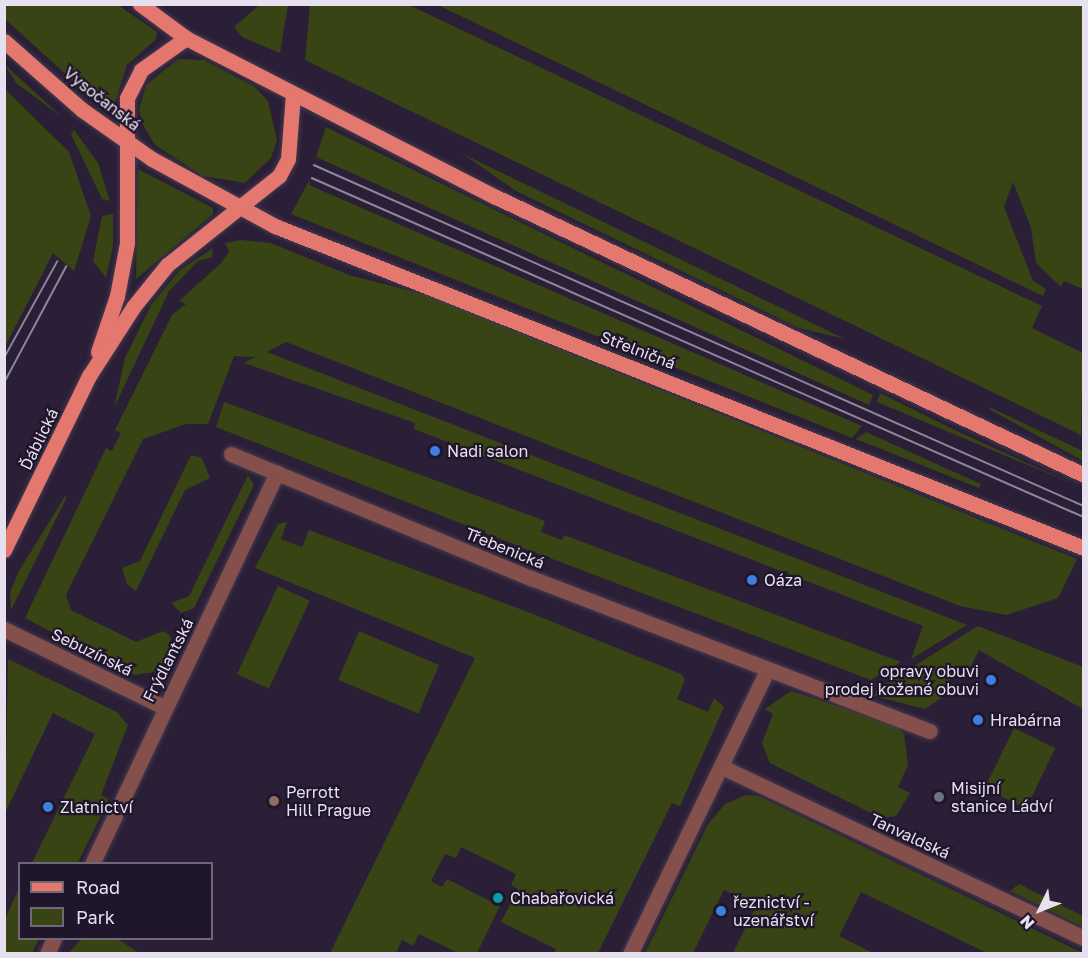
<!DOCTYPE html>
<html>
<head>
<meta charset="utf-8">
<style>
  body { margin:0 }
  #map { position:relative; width:1088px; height:958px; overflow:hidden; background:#2a1f36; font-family:"Golos Text",sans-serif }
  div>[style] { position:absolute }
  .green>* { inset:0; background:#384413; transform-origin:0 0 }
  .roads { filter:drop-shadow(0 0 2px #443a50) drop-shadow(0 0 2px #443a50) }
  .minor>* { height:15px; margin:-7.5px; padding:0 7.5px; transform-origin:7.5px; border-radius:7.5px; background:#85504b }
  .major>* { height:15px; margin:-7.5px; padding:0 7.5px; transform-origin:7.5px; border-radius:7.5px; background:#e4786f }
  .tram>* { height:1.5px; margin:-0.75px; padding:0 0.75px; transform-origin:0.75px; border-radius:0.75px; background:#90879a }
  .dots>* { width:16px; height:16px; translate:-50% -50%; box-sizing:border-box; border:3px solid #20162b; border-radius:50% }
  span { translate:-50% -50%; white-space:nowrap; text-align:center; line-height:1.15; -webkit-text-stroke:4.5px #20162b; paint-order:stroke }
  .street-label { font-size:16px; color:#e7e0ef }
  .poi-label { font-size:16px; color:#e7e0ef }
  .left { translate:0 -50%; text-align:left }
  .right { translate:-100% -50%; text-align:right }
  .frame { position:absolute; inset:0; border:6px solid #e7e0ef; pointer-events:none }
  .legend { position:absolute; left:18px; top:862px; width:195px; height:78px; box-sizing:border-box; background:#20162b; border:2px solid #706779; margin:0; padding:8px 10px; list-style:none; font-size:18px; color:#e7e0ef }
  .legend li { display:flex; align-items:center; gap:12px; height:30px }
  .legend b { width:30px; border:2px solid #706779 }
  .north { position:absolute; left:1010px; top:880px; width:60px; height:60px; -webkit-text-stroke:4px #20162b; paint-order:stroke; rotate:227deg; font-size:16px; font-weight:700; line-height:24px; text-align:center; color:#e7e0ef }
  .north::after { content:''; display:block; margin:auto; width:21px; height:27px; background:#e7e0ef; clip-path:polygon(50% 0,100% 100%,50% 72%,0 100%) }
</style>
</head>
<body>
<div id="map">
  <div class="green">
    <i style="clip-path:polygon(310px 4px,409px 5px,1042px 306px,1032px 328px,1083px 353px,1081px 435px,305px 60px)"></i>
    <i style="clip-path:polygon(4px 5px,118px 5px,157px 32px,156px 39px,127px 65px,113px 109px,106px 111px,5px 19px)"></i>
    <i style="clip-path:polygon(259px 5px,288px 5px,280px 53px,242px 37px,234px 27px)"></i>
    <i style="clip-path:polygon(438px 5px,1083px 5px,1083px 289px,1064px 281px,1061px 287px,1036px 263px,1031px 228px,1013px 182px,1004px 207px,1033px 281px,1046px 289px,1043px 296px)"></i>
    <i style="clip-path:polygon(178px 59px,204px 60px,255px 87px,268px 101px,277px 140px,271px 158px,245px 183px,203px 176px,155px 145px,143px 125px,139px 109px,146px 85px)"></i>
    <i style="clip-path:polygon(5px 65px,62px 117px,16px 83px)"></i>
    <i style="clip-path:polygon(5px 89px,69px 152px,91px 216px,74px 271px,53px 253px,5px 347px)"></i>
    <i style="clip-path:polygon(326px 127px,873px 395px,869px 405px,316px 157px)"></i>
    <i style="clip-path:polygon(74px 130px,98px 163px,110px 201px,102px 199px,71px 134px)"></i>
    <i style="clip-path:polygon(463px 154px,845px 339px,799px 328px,516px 191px)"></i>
    <i style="clip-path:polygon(138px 169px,213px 208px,213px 214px,136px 279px)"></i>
    <i style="clip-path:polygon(310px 179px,309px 185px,862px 426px,852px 438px,291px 214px)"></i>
    <i style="clip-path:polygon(113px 214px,113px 246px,106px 278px,93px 261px,102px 216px)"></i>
    <i style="clip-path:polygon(241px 240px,271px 243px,349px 275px,427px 295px,1077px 559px,1058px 598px,1006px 615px,960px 606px,286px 342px,267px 352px,967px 625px,911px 659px,923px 626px,414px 429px,415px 423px,244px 363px,255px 357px,234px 356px,208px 424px,186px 424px,143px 439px,66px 595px,71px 610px,136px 642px,163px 631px,169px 635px,174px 646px,161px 671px,135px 675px,25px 618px,106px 448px,112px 451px,121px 433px,115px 430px,172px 315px,186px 304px,179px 301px,220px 264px,229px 252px,225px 243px)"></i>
    <i style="clip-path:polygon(213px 248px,212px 257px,198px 261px,169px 291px,114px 408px,125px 358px,151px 305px,180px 270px)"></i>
    <i style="clip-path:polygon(880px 393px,963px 434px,1078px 486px,877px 402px)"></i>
    <i style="clip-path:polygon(224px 402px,545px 521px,541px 532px,562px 540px,564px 535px,901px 662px,871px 680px,526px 549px,216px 427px)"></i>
    <i style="clip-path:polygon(989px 407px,1083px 451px,1083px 461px,989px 409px)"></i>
    <i style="clip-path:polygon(866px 432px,981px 484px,979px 488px,856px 439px)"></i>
    <i style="clip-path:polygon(191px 455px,202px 458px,210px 478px,185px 490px,136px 591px,127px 584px,122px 568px,140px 561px)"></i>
    <i style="clip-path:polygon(248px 475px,254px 485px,194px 608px,181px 613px,171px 603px,189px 596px)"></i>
    <i style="clip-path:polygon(65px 496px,67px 497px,11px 610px,10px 592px,19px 571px)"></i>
    <i style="clip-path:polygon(287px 522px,281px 539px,302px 547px,309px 530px,523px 610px,681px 674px,685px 680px,677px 699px,708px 712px,714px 698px,724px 707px,680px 806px,672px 803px,598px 953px,554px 953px,556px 949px,501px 922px,518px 889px,511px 885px,516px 874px,461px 847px,456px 858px,445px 854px,431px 881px,442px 887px,447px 879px,500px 906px,477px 953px,458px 953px,419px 934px,413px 946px,402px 940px,396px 953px,330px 953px,475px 658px,255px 568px,278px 524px)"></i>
    <i style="left:278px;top:586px;width:35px;height:97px;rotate:25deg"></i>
    <i style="clip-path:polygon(978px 626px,1083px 667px,1083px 709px,979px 650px,965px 678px,953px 673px,941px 698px,925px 709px,874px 696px,877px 689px)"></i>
    <i style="left:359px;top:631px;width:87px;height:53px;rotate:23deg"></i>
    <i style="clip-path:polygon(8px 659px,117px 712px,128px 725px,101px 795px,109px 799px,78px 863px,32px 863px,95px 734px,53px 713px,5px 813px)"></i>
    <i style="clip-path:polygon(791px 691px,896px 725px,904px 734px,908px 765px,898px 787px,910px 793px,896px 816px,881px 818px,770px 763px,762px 743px,773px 714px,765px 709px)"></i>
    <i style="left:1014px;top:728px;width:46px;height:67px;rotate:26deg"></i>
    <i style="clip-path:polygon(746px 795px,759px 796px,1083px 953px,987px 953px,861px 892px,839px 936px,873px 953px,733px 953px,756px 906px,724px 890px,693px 953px,645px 953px,708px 824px,725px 804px)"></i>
    <i style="clip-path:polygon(1019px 884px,1083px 916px,1083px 927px,1010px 891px)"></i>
    <i style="clip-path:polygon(19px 888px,20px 938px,39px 939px,32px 953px,5px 953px,5px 919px)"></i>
    <i style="clip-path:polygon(82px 938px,118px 939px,139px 953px,69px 953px)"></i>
  </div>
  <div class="roads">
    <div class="minor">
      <i style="left:231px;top:454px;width:325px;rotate:22.5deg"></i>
      <i style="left:531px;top:578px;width:427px;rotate:21deg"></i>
      <i style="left:4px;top:629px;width:178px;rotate:26deg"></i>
      <i style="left:722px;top:767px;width:400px;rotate:25.3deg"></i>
      <i style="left:92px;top:864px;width:433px;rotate:-64.7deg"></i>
      <i style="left:47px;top:954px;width:17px;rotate:-66deg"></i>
      <i style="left:630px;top:954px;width:314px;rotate:-64.2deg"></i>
    </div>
    <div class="major">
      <i style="left:140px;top:4px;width:57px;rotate:36.5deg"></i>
      <i style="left:186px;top:38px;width:348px;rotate:27.2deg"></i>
      <i style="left:496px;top:197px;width:650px;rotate:25.3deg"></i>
      <i style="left:4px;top:41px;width:103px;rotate:41.4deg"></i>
      <i style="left:81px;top:109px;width:87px;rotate:35.2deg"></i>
      <i style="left:152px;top:159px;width:140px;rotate:28.6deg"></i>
      <i style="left:275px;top:226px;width:871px;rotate:21.7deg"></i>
      <i style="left:98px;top:352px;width:59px;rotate:-71.3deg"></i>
      <i style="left:117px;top:296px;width:54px;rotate:-79.3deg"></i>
      <i style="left:127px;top:243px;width:145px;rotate:-90deg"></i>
      <i style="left:127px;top:98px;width:31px;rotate:-63deg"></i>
      <i style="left:141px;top:70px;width:55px;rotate:-35.4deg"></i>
      <i style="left:4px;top:550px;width:194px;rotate:-64deg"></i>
      <i style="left:89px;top:376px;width:83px;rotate:-57.3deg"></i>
      <i style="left:134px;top:306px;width:53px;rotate:-51.2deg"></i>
      <i style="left:167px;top:265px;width:143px;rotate:-38.5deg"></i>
      <i style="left:279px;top:176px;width:19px;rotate:-62deg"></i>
      <i style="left:288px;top:159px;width:65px;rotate:-85.6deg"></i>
    </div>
  </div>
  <div class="tram">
    <i style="left:314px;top:165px;width:842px;rotate:23.89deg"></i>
    <i style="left:312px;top:178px;width:843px;rotate:23.71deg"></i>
    <i style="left:4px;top:358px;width:110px;rotate:-61.1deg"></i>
    <i style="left:4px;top:383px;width:132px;rotate:-61.9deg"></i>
  </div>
  <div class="dots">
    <i style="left:435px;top:451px;background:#3f7fe0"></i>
    <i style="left:752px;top:580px;background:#3f7fe0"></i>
    <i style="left:991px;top:680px;background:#3f7fe0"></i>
    <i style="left:978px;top:720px;background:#3f7fe0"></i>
    <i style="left:939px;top:797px;background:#6b7280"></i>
    <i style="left:274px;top:801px;background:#8d6e63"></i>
    <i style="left:48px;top:807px;background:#3f7fe0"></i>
    <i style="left:498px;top:898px;background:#0f9aa8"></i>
    <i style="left:721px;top:911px;background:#3f7fe0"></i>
  </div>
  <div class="street-label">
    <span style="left:102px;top:99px;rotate:38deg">Vysočanská</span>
    <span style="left:638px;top:350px;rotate:21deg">Střelničná</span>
    <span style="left:39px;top:439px;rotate:-64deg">Ďáblická</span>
    <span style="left:505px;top:548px;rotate:22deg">Třebenická</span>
    <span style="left:92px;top:652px;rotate:26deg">Sebuzínská</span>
    <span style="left:168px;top:660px;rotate:-63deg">Frýdlantská</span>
    <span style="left:910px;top:836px;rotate:25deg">Tanvaldská</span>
  </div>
  <div class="poi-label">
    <span class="left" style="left:447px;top:451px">Nadi salon</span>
    <span class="left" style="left:764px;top:580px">Oáza</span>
    <span class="right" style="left:979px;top:680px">opravy obuvi<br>prodej kožené obuvi</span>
    <span class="left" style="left:990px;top:720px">Hrabárna</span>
    <span class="left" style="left:951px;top:797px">Misijní<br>stanice Ládví</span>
    <span class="left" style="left:286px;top:801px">Perrott<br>Hill Prague</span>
    <span class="left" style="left:60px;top:807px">Zlatnictví</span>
    <span class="left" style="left:510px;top:898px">Chabařovická</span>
    <span class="left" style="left:733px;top:911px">řeznictví -<br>uzenářství</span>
  </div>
  <div class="frame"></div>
  <ul class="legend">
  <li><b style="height:8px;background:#e4786f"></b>Road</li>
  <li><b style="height:16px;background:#384413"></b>Park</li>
  </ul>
  <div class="north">N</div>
</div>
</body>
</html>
